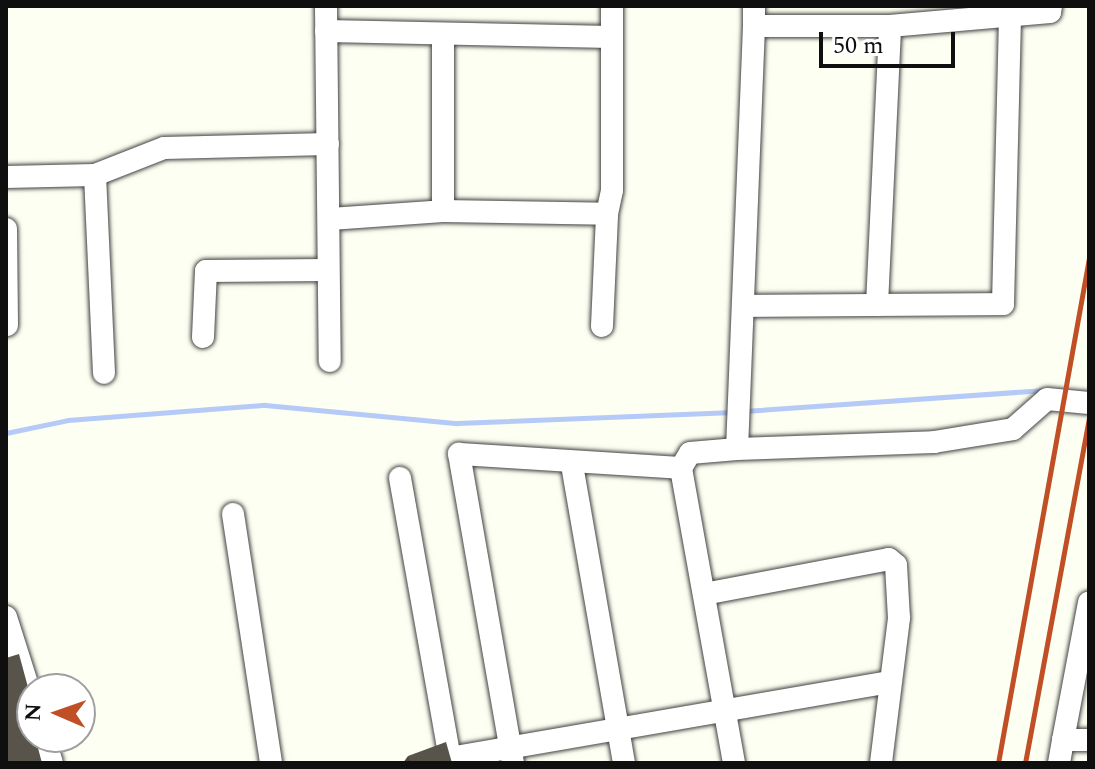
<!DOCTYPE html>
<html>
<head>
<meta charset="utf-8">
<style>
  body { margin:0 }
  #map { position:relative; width:1095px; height:769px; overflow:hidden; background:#fdfff2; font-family:Spectral,serif }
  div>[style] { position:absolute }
  .stream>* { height:5px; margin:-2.5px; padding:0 2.5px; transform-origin:2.5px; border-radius:2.5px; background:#b6caf7 }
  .roads { filter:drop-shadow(0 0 2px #424242) drop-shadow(0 0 2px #424242) }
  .minor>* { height:22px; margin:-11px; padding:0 11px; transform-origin:11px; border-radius:11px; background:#fff }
  .rail>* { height:5px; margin:-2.5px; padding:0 2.5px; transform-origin:2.5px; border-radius:2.5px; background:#c14f25 }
  .wall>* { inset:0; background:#4c4840 }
  .building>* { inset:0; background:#58544b }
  span { translate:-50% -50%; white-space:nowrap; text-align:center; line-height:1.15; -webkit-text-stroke:8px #fff; paint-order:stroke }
  .frame { position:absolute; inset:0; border:8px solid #0f0f0f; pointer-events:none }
  .north { position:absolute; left:16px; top:673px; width:80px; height:80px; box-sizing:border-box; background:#fff; border:2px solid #9f9f9f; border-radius:50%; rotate:272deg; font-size:22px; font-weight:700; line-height:32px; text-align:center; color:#0f0f0f }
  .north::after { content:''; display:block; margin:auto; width:28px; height:36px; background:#c14f25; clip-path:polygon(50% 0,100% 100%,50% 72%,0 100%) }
  .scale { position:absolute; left:819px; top:32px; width:136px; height:36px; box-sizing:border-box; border:4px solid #0f0f0f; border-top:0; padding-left:10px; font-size:24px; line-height:28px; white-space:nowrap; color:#0f0f0f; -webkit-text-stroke:6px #fff; paint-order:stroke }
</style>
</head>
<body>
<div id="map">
  <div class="stream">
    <i style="left:744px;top:411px;width:302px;rotate:-4deg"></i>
    <i style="left:6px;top:433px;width:63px;rotate:-11.8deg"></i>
    <i style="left:68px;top:420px;width:198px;rotate:-4.4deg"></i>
    <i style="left:265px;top:405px;width:193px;rotate:5.4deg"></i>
    <i style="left:457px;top:423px;width:277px;rotate:-2.3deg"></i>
  </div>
  <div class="roads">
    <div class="minor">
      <i style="left:326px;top:6px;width:355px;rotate:89.4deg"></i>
      <i style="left:754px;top:6px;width:20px;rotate:90deg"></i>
      <i style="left:1051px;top:6px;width:6px;rotate:99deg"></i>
      <i style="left:1050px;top:12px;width:161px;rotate:175deg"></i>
      <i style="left:890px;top:26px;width:136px;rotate:180deg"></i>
      <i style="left:754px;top:26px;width:423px;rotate:92.3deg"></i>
      <i style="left:737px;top:449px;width:197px;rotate:-2deg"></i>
      <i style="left:934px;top:442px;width:80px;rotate:-9.3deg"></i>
      <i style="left:1013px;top:429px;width:45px;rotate:-41.4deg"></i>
      <i style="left:1047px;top:399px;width:42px;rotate:5.4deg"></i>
      <i style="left:326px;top:31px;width:286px;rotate:1.2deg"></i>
      <i style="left:95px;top:175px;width:198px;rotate:87.4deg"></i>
      <i style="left:6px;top:177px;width:89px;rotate:-1.3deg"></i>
      <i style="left:95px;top:175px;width:74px;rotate:-21.4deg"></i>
      <i style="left:164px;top:148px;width:164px;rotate:-1.4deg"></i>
      <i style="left:443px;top:211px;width:174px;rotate:-90deg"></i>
      <i style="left:330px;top:219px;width:113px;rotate:-4deg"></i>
      <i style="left:443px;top:211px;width:164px;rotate:1deg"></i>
      <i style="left:607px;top:214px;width:25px;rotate:-78deg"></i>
      <i style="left:612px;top:190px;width:184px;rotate:-90deg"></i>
      <i style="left:6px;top:229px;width:96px;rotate:89.4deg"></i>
      <i style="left:877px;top:305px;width:279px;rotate:-87.3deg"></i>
      <i style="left:743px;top:306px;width:260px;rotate:-0.4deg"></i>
      <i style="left:1003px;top:304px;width:288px;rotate:-88.6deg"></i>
      <i style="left:602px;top:326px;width:112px;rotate:-87.4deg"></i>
      <i style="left:203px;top:337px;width:66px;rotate:-87.4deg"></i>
      <i style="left:206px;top:271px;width:122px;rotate:-0.5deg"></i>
      <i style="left:572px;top:465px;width:303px;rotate:80.1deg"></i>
      <i style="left:400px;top:478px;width:290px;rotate:79.9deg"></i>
      <i style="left:233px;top:514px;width:252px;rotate:81.3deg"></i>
      <i style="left:704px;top:594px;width:188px;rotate:-10.7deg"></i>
      <i style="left:889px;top:559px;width:9px;rotate:41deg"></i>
      <i style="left:896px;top:565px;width:53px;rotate:86.8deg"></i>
      <i style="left:899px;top:618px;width:146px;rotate:97.1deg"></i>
      <i style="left:6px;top:617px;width:86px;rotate:72.4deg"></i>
      <i style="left:44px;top:737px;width:27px;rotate:73deg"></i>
      <i style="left:1063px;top:740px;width:140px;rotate:-79.3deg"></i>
      <i style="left:450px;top:758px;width:446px;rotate:-9.8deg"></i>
      <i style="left:513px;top:763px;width:314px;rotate:-99.9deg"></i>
      <i style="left:459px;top:454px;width:222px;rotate:3.6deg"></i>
      <i style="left:734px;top:763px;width:300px;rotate:-100.2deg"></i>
      <i style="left:681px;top:468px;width:17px;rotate:-59deg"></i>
      <i style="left:690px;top:453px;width:47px;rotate:-4.9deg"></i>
      <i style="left:1059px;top:763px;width:23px;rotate:-80deg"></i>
      <i style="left:1063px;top:740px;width:26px"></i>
    </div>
  </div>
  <div class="rail">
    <i style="left:998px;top:763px;width:513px;rotate:-79.79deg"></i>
    <i style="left:1025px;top:763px;width:352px;rotate:-79.5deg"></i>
  </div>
  <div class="wall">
    <i style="clip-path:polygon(408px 756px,452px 763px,403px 763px)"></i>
  </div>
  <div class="building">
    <i style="clip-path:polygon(19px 654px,32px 702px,32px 737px,35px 737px,42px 763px,6px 763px,6px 658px)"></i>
    <i style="clip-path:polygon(446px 742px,452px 763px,411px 763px,408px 756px)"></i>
  </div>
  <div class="frame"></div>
  <div class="north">N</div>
  <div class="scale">50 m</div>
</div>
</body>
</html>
